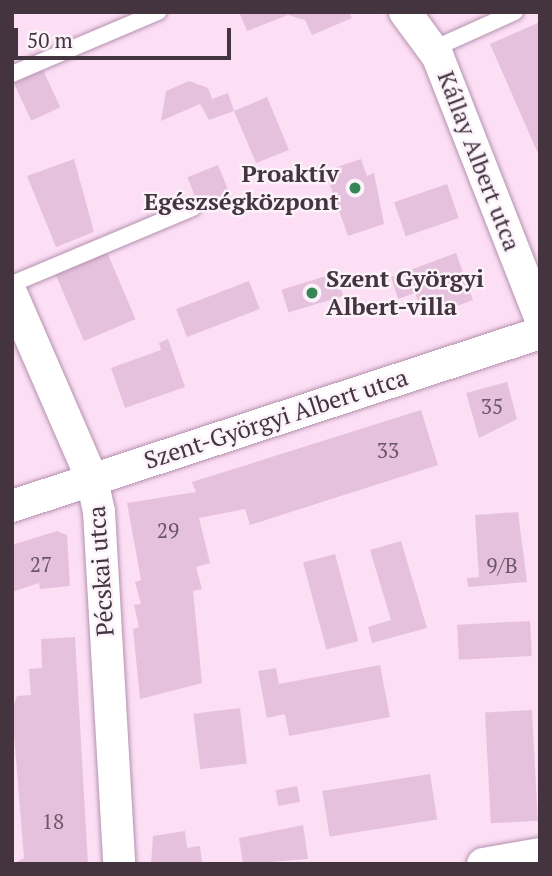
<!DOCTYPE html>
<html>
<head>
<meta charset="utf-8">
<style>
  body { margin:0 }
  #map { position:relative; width:552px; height:876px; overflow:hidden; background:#fcdef5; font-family:"PT Serif",serif }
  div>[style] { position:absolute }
  .building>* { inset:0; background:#e6c1de; transform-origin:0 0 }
  .roads { filter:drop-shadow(0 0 2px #b491ad) drop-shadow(0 0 2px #b491ad) }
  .service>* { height:16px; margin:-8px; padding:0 8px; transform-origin:8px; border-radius:8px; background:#fff }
  .minor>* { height:32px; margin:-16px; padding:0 16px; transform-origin:16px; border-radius:16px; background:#fff }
  .dots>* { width:19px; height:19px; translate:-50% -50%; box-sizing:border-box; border:4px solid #fbf3f9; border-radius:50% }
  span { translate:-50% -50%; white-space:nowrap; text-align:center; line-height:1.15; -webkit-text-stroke:5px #fbf3f9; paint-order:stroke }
  .number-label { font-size:21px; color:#6c5768 }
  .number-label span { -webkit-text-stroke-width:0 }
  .street-label { font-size:24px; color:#433440 }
  .poi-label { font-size:24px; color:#433440; font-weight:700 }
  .right { translate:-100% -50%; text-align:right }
  .left { translate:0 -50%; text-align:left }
  .frame { position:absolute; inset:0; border:14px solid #433440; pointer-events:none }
  .scale { position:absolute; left:14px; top:28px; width:217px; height:32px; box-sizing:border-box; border:4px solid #433440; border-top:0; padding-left:9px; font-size:21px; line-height:24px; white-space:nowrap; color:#433440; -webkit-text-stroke:5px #fbf3f9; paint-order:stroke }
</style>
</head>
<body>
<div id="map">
  <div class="building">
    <i style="clip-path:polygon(239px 12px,349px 12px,352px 18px,312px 35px,305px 20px,288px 15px,247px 31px)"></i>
    <i style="clip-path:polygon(540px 22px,540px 158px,490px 44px)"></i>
    <i style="left:43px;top:70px;width:41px;height:32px;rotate:65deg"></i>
    <i style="clip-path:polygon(189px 81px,208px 88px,212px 99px,228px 93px,234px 111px,267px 97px,289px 150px,256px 163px,234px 111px,209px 120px,200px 104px,161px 121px,166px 91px)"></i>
    <i style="clip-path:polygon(74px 159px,94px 232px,56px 247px,27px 176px)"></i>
    <i style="clip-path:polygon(361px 159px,367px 176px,374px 173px,384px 224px,348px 236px,325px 171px)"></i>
    <i style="left:218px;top:165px;width:37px;height:33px;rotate:68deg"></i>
    <i style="left:447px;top:184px;width:36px;height:56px;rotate:71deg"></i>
    <i style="left:107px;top:252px;width:73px;height:56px;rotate:67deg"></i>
    <i style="clip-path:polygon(456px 253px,473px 300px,424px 318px,415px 293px,398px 299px,391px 277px)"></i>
    <i style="left:336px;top:273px;width:24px;height:57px;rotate:73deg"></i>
    <i style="left:249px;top:281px;width:30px;height:78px;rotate:69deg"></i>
    <i style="clip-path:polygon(168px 339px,185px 387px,125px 408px,111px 368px,161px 350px,159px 343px)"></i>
    <i style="clip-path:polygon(507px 382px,517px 419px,479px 438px,466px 393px)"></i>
    <i style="clip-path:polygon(421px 410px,438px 465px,250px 525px,245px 509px,199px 518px,210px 563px,196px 567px,202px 589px,193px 591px,202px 683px,140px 699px,133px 629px,139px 627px,134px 605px,141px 604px,135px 582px,141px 580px,127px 503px,196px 492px,192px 482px)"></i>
    <i style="clip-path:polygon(518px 512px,527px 582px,468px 587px,467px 578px,479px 577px,475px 515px)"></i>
    <i style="clip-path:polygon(57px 531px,67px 535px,70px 586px,40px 589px,39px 583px,12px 592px,12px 545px)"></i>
    <i style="clip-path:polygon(401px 541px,427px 628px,372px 643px,368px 627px,391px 620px,370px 550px)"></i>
    <i style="left:335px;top:554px;width:90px;height:33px;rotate:75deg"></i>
    <i style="left:530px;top:621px;width:35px;height:73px;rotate:87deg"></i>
    <i style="clip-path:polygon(75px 637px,88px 864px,14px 864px,24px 858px,12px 710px,17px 696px,31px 695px,29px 669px,42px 668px,41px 639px)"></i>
    <i style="clip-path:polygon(380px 665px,390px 717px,289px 736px,285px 714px,267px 718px,258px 671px,276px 668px,279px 684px)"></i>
    <i style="left:240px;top:708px;width:56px;height:47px;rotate:83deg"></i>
    <i style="left:532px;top:710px;width:111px;height:47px;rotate:87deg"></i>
    <i style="left:430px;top:774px;width:46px;height:109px;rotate:81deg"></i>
    <i style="left:297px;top:786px;width:16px;height:22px;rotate:79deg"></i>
    <i style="clip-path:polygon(303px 825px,308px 859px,243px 864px,239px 838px)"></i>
    <i style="clip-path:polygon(185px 831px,187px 848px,200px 846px,202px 863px,151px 864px,153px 836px)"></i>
  </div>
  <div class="roads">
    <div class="service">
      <i style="left:433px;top:49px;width:90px;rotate:-24.3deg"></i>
      <i style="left:12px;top:74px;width:159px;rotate:-23deg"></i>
      <i style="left:12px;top:284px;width:196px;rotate:-22.8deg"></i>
    </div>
    <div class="minor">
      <i style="left:405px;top:12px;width:56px;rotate:53.7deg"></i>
      <i style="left:438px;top:57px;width:279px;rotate:68.6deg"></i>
      <i style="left:12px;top:295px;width:201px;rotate:66.5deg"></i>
      <i style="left:92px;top:479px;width:34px;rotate:78deg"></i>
      <i style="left:99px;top:512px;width:353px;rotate:86.7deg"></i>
      <i style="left:12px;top:506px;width:556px;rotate:-18.14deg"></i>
      <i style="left:483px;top:864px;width:58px;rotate:-10deg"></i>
    </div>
  </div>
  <div class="dots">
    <i style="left:355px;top:188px;background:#378655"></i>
    <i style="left:312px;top:293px;background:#378655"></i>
  </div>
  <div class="number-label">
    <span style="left:492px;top:406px">35</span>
    <span style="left:388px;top:450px">33</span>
    <span style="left:168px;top:530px">29</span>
    <span style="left:41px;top:564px">27</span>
    <span style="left:502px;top:565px">9/B</span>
    <span style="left:53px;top:821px">18</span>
  </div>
  <div class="street-label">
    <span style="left:479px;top:161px;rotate:69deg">Kállay Albert utca</span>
    <span style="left:276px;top:419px;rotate:-18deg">Szent-Györgyi Albert utca</span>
    <span style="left:101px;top:571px;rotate:-94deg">Pécskai utca</span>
  </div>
  <div class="poi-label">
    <span class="right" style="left:339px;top:188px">Proaktív<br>Egészségközpont</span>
    <span class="left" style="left:326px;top:293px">Szent Györgyi<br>Albert-villa</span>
  </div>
  <div class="frame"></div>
  <div class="scale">50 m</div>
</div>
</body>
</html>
